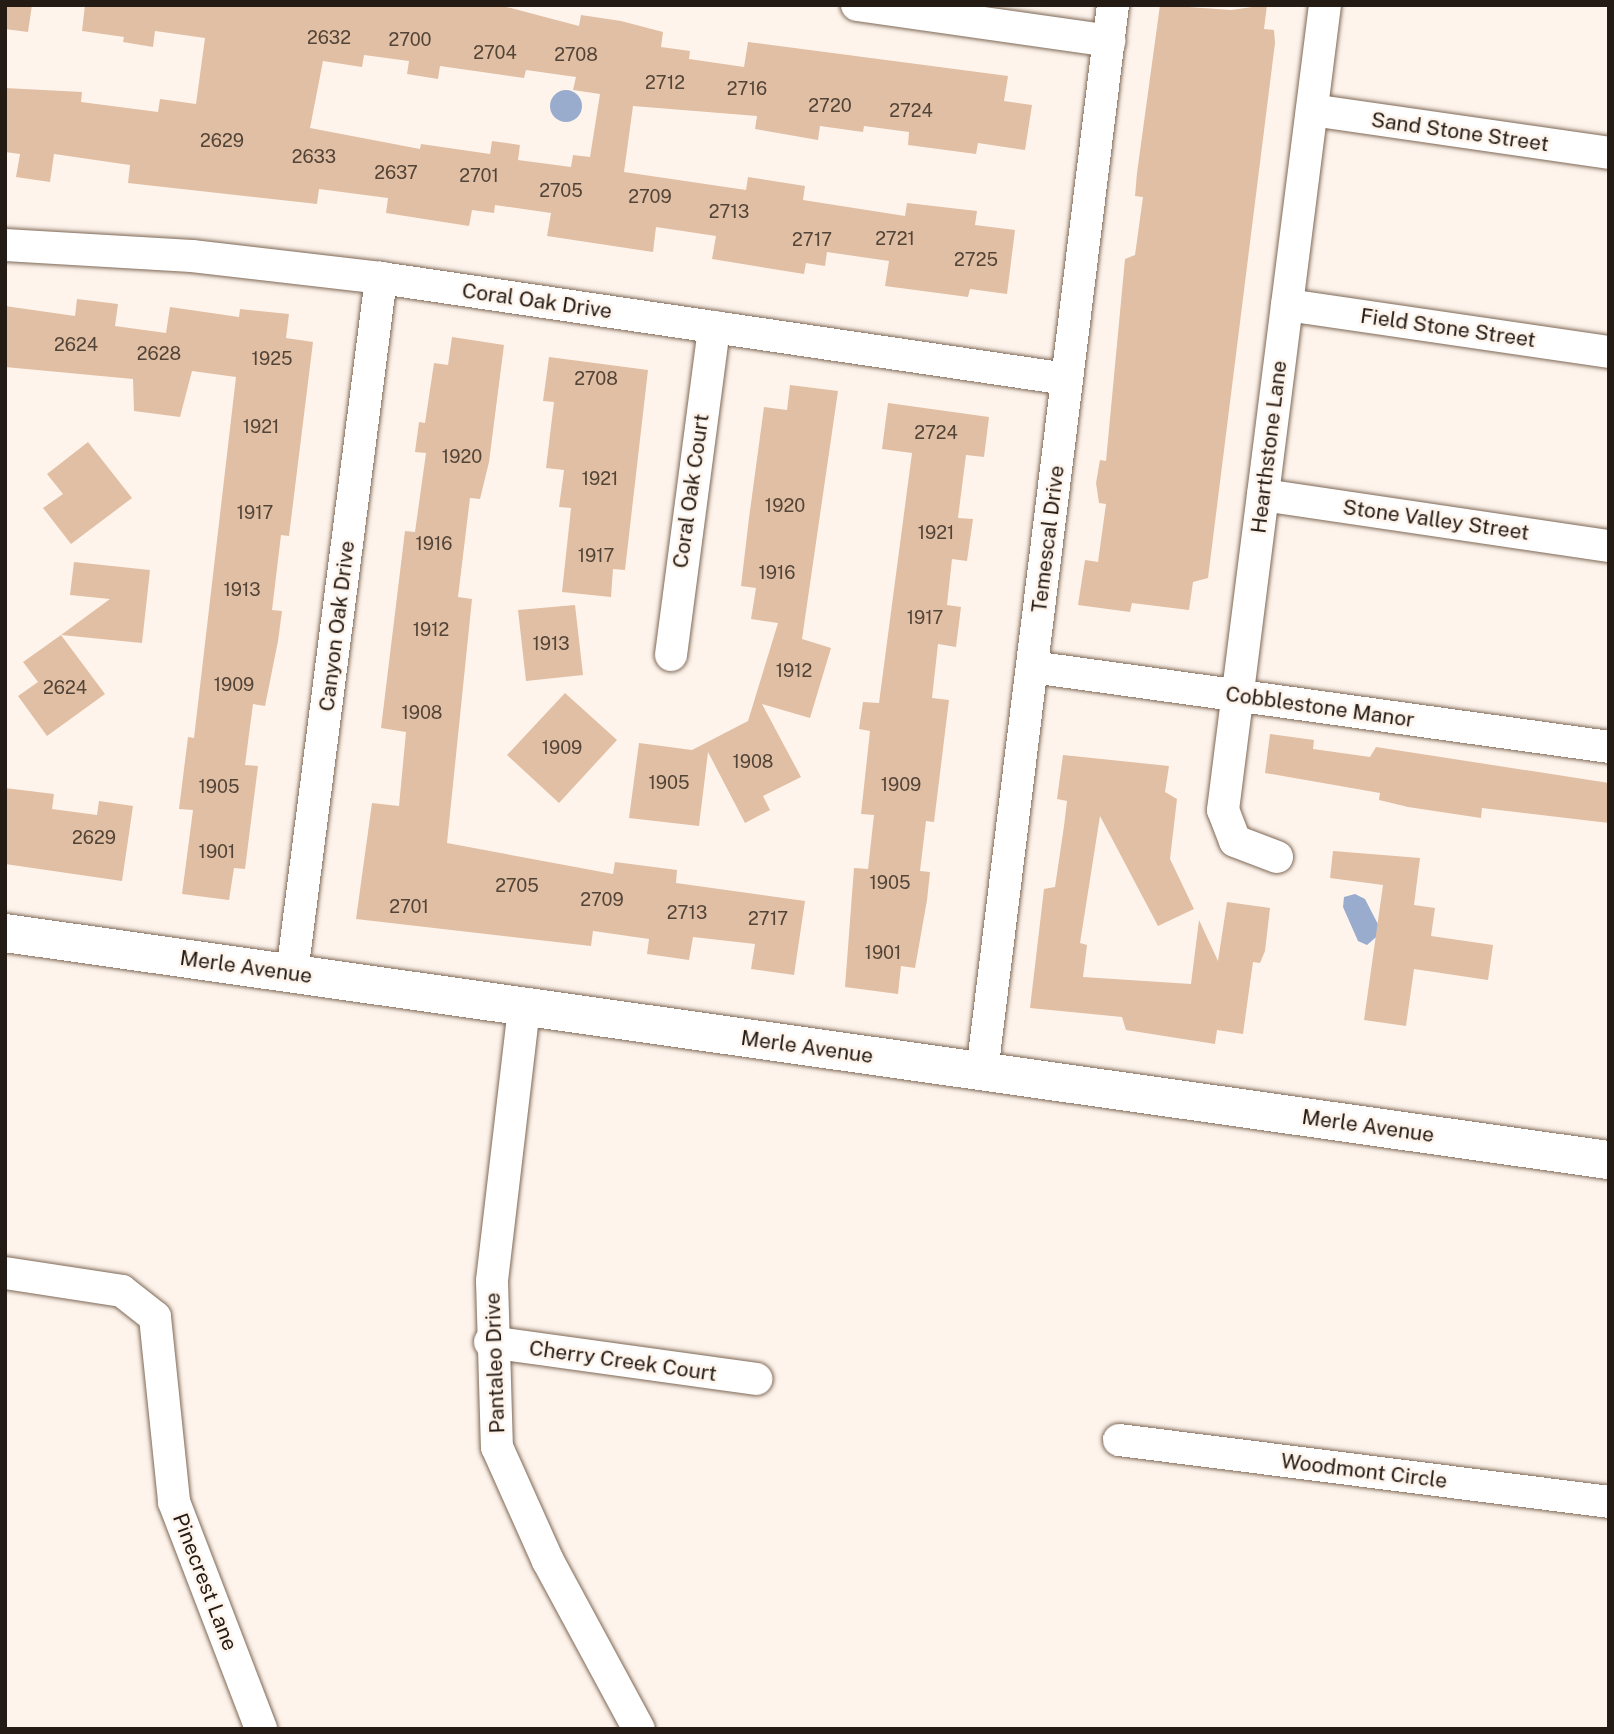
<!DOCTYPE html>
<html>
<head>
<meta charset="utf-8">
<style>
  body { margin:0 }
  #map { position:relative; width:1614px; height:1734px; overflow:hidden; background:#fef4ec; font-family:"Public Sans",sans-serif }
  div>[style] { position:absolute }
  .water>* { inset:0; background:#99acce }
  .round { border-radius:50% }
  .building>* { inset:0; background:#e1bfa4 }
  .roads { filter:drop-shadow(0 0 2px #7e6856) drop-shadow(0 0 2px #7e6856) }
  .street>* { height:32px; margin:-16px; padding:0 16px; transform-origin:16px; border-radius:16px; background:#fff }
  .secondary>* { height:38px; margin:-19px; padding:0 19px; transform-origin:19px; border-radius:19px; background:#fff }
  span { translate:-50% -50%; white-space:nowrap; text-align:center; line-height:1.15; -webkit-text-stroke:5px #fef4ec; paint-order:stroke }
  .number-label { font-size:18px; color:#534438 }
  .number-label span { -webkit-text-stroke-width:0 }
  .street-label { font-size:21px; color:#241b14 }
  .frame { position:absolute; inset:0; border:7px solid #241b14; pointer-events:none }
</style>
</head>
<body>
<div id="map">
  <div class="water">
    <i class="round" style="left:550px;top:90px;width:32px;height:32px"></i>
    <i style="clip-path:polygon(1355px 894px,1365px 899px,1382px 932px,1367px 945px,1358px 941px,1343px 907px,1344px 897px)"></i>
  </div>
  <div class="building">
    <i style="clip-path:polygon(5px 5px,32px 5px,28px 32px,5px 29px)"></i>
    <i style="clip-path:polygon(evenodd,85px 5px,499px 5px,579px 26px,581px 15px,621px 21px,663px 32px,661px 47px,690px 51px,689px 59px,744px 67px,748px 42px,1008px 76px,1004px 101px,1032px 105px,1025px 150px,978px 143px,976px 154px,908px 145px,909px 132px,864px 126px,863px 132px,820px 126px,818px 140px,755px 129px,757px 116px,633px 106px,624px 172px,746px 190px,748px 177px,805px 186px,803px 200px,905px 216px,907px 203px,977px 211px,975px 225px,1015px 230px,1007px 294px,970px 289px,968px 297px,885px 286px,889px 261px,827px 252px,825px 266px,806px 263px,804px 274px,712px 259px,716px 236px,656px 227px,653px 252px,547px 236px,551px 213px,495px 205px,494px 213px,472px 210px,469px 226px,386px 213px,388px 198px,319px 189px,317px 204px,128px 183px,130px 165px,54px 154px,50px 182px,16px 177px,20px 154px,5px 152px,5px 88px,82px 92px,81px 102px,158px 112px,160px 99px,196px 104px,205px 38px,155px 31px,153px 47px,123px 42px,124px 37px,82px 31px,85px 5px,364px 55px,409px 61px,407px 74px,438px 79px,440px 66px,524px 78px,526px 70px,576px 77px,573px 90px,600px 94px,590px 157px,573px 155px,571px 167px,518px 160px,520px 145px,492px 141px,490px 154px,421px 144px,420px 149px,310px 128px,323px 61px,362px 67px,364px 55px)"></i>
    <i style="clip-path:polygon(1160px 5px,1231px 10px,1267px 5px,1264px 29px,1274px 30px,1275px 43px,1208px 578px,1193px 582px,1189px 610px,1132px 603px,1130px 612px,1078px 605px,1085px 560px,1098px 562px,1106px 504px,1099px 503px,1096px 483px,1100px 460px,1106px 461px,1125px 259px,1135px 255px,1143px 197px,1135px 196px,1137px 173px)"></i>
    <i style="clip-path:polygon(77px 299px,118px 304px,115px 326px,166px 333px,170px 307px,239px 317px,240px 309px,289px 314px,286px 338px,313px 342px,289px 536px,281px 535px,272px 610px,282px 611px,278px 641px,265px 706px,253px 704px,245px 765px,258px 766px,245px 869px,234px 868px,229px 900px,182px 894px,193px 810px,179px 809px,188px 737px,194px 738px,236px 377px,192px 371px,180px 417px,134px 411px,133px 379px,5px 367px,5px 306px,75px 316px)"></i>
    <i style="clip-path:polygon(452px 337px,504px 345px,489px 462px,480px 499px,470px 498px,458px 597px,472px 599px,447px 843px,613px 874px,615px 862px,677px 870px,676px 883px,805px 901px,794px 975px,751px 969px,755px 944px,693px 937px,689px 960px,647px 954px,649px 939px,593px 931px,591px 946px,356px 919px,372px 803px,399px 806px,406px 732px,381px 728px,405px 531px,415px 532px,426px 453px,415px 452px,419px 422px,425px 423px,434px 363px,448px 365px)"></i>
    <i style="clip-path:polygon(549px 357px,648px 370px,625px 570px,613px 569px,611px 597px,562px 592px,571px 508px,559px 507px,564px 470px,546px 468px,554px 402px,543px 401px)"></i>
    <i style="clip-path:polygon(790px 385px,838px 391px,802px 639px,831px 648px,810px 718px,762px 704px,801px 777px,763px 796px,770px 810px,745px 823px,708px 752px,699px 826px,629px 818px,639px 743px,692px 750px,748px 721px,778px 623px,751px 619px,756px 588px,741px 586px,749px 518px,764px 407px,787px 410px)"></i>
    <i style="clip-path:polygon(888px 403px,989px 417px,984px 457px,966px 455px,958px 518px,973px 519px,967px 561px,952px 559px,947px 605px,961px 607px,956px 647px,938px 644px,932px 698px,949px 700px,934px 822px,926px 821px,920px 871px,930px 872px,927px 900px,915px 968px,901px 966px,898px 994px,845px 987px,854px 868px,868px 869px,874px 815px,861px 814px,870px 731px,859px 729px,863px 702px,879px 703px,912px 453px,882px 449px)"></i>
    <i style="clip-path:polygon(88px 442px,132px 498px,71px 544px,43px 508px,63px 494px,47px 474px)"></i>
    <i style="clip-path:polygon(74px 562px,150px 570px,142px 643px,61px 635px,110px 599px,70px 595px)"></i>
    <i style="clip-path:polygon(575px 605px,583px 675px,526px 681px,518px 610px)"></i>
    <i style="clip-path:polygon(61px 635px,105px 694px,47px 736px,18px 696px,38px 682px,23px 662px)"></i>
    <i style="clip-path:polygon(565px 693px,617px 740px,559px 803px,507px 755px)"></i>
    <i style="clip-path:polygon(1270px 734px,1314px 740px,1313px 749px,1370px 757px,1376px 747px,1609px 783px,1609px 823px,1482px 808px,1481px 818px,1408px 807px,1379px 800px,1380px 793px,1265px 773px)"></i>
    <i style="clip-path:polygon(1063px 755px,1169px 766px,1165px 792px,1177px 799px,1170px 859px,1194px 909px,1158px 926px,1100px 816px,1080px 943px,1087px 945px,1083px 977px,1191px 984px,1199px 920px,1218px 961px,1227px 902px,1270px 908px,1265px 951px,1260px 963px,1253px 962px,1243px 1034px,1217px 1030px,1215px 1044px,1126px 1030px,1122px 1017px,1030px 1008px,1044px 889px,1055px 887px,1064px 826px,1067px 801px,1057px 799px)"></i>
    <i style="clip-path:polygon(5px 788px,54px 794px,52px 809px,97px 815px,99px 801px,133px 806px,122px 881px,5px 864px)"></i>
    <i style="clip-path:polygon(1333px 851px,1420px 858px,1414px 905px,1435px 908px,1431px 936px,1493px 945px,1488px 980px,1414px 969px,1406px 1026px,1364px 1020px,1383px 885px,1330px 878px)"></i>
  </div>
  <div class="roads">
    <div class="street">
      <i style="left:857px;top:5px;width:255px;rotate:8.1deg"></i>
      <i style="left:1312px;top:110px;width:300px;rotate:8.2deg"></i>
      <i style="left:5px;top:245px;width:187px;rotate:3.4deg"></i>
      <i style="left:192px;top:256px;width:190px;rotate:6.6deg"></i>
      <i style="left:381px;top:278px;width:693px;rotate:8.38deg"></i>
      <i style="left:1287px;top:305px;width:325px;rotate:8.3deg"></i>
      <i style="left:1263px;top:495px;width:350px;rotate:8.4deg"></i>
      <i style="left:671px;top:655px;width:331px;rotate:-82.5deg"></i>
      <i style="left:1032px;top:667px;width:583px;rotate:7.89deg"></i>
      <i style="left:1277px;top:857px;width:45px;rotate:-159.1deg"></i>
      <i style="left:1235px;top:841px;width:33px;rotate:-111deg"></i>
      <i style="left:1223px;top:810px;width:811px;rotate:-82.78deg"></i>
      <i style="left:292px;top:973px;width:701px;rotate:-82.7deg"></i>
      <i style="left:524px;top:1008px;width:275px;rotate:96.7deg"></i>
      <i style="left:492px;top:1281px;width:166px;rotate:88.3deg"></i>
      <i style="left:497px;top:1447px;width:125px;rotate:65.9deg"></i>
      <i style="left:548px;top:1561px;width:191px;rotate:61.6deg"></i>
      <i style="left:982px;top:1072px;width:1075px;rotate:-83deg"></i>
      <i style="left:5px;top:1273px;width:118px;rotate:8.7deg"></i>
      <i style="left:122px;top:1291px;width:42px;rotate:38.2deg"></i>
      <i style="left:155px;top:1317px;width:186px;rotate:84.1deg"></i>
      <i style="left:174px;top:1502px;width:243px;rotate:69deg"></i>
      <i style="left:490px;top:1342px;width:269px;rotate:7.9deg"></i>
      <i style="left:1119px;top:1440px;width:494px;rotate:7.2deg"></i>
    </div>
    <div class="secondary">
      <i style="left:5px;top:933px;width:1620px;rotate:8.06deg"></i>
    </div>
  </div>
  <div class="number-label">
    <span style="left:329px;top:38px">2632</span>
    <span style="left:410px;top:40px">2700</span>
    <span style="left:495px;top:53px">2704</span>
    <span style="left:576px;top:55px">2708</span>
    <span style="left:665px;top:83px">2712</span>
    <span style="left:747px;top:89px">2716</span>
    <span style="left:830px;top:106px">2720</span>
    <span style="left:911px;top:111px">2724</span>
    <span style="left:222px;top:141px">2629</span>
    <span style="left:314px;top:157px">2633</span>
    <span style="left:396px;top:173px">2637</span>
    <span style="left:479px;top:176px">2701</span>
    <span style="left:561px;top:191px">2705</span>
    <span style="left:650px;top:197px">2709</span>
    <span style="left:729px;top:212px">2713</span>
    <span style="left:895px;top:239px">2721</span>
    <span style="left:812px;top:240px">2717</span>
    <span style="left:976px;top:260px">2725</span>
    <span style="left:76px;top:345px">2624</span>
    <span style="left:159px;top:354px">2628</span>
    <span style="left:272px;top:359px">1925</span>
    <span style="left:596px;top:379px">2708</span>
    <span style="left:261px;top:427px">1921</span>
    <span style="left:936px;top:433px">2724</span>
    <span style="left:462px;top:457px">1920</span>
    <span style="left:600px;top:479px">1921</span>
    <span style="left:785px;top:506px">1920</span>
    <span style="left:255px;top:513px">1917</span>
    <span style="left:936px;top:533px">1921</span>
    <span style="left:434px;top:544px">1916</span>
    <span style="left:596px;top:556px">1917</span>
    <span style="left:777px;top:573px">1916</span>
    <span style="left:242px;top:590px">1913</span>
    <span style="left:925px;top:618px">1917</span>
    <span style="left:431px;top:630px">1912</span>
    <span style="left:551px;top:644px">1913</span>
    <span style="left:794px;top:671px">1912</span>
    <span style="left:234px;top:685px">1909</span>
    <span style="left:65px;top:688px">2624</span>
    <span style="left:422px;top:713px">1908</span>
    <span style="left:562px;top:748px">1909</span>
    <span style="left:753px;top:762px">1908</span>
    <span style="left:669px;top:783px">1905</span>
    <span style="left:901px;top:785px">1909</span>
    <span style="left:219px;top:787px">1905</span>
    <span style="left:94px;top:838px">2629</span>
    <span style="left:217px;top:852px">1901</span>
    <span style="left:890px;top:883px">1905</span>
    <span style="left:517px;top:886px">2705</span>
    <span style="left:602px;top:900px">2709</span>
    <span style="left:409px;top:907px">2701</span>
    <span style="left:687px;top:913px">2713</span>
    <span style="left:768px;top:919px">2717</span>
    <span style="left:883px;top:953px">1901</span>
  </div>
  <div class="street-label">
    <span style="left:1460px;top:132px;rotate:8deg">Sand Stone Street</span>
    <span style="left:537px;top:301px;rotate:8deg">Coral Oak Drive</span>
    <span style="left:1448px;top:328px;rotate:8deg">Field Stone Street</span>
    <span style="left:1269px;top:447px;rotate:-83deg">Hearthstone Lane</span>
    <span style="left:691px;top:491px;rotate:-82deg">Coral Oak Court</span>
    <span style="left:1436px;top:520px;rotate:8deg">Stone Valley Street</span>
    <span style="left:1048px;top:539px;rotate:-83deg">Temescal Drive</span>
    <span style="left:337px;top:626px;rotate:-83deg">Canyon Oak Drive</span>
    <span style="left:1320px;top:707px;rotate:8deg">Cobblestone Manor</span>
    <span style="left:246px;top:967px;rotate:8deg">Merle Avenue</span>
    <span style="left:807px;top:1047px;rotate:8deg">Merle Avenue</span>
    <span style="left:1368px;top:1126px;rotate:8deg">Merle Avenue</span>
    <span style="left:623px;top:1361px;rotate:8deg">Cherry Creek Court</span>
    <span style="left:495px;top:1363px;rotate:-92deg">Pantaleo Drive</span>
    <span style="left:1364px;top:1471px;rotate:7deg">Woodmont Circle</span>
    <span style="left:205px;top:1582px;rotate:69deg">Pinecrest Lane</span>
  </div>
  <div class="frame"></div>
</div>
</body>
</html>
